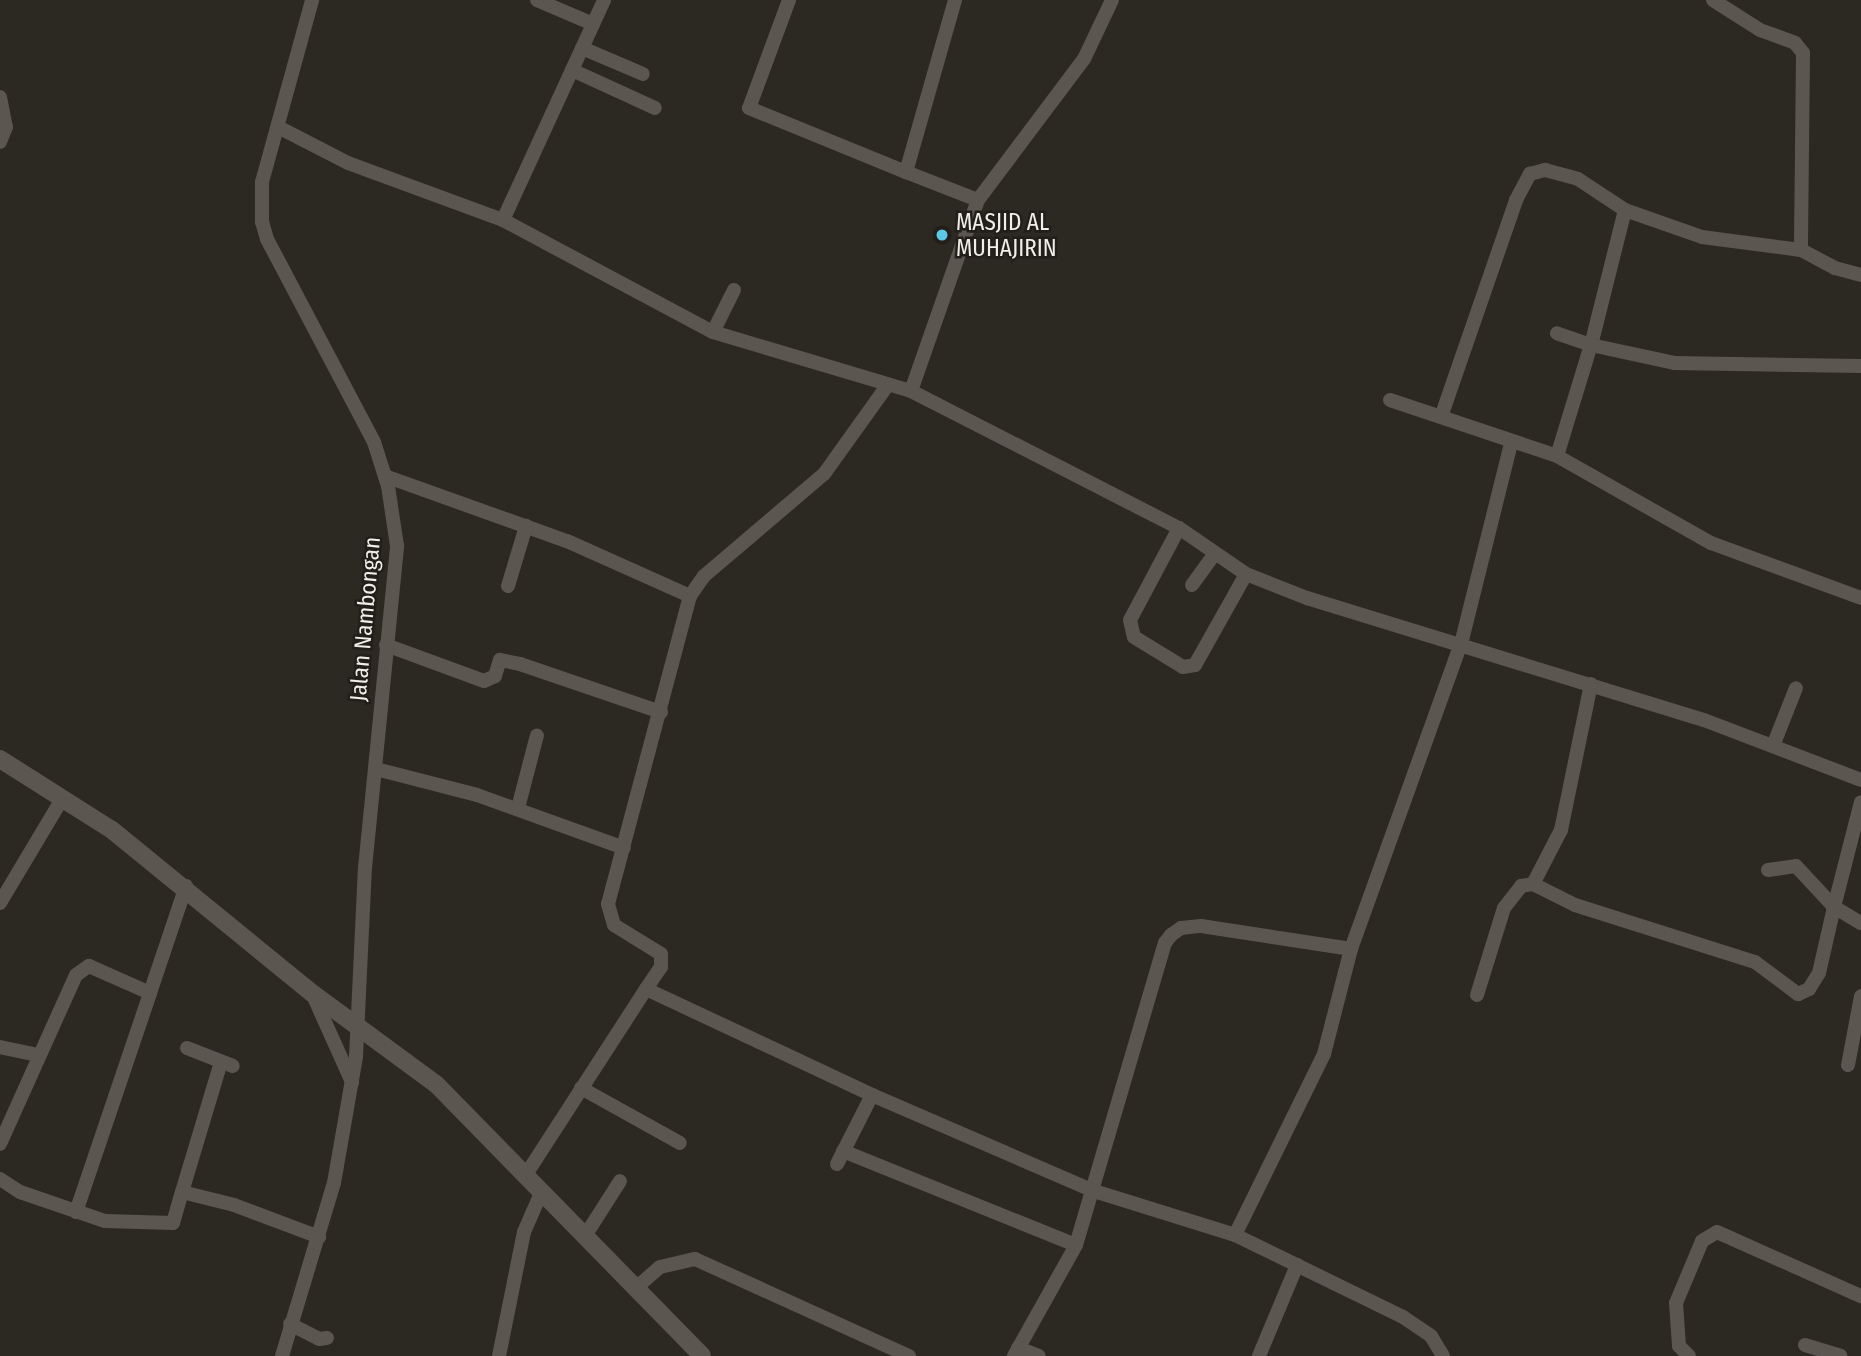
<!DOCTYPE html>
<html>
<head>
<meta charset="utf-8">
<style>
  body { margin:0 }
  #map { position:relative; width:1861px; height:1356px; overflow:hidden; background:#2c2822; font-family:"Fira Sans Condensed",sans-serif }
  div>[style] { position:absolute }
  .minor>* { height:14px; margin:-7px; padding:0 7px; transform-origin:7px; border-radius:7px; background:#5b5650 }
  .tertiary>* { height:18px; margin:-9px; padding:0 9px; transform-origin:9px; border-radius:9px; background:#5b5650 }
  .dots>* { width:19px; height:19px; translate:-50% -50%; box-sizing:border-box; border:4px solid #221e19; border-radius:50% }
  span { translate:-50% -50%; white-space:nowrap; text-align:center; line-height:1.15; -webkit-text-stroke:5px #221e19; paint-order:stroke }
  .poi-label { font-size:23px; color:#f0eeea }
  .left { translate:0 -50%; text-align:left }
  .street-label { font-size:23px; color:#f0eeea }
</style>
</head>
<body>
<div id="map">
  <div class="minor">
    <i style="left:537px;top:0;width:61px;rotate:23.2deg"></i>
    <i style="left:789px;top:0;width:115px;rotate:110.3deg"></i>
    <i style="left:749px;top:108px;width:170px;rotate:22.2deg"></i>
    <i style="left:955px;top:0;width:179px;rotate:105.9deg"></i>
    <i style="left:906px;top:172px;width:77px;rotate:21.3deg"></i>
    <i style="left:1713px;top:0;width:56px;rotate:32.6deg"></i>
    <i style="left:1760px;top:30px;width:37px;rotate:20deg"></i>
    <i style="left:1795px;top:43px;width:13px;rotate:51deg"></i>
    <i style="left:1803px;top:53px;width:197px;rotate:90.6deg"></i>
    <i style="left:582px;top:48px;width:66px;rotate:23.1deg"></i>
    <i style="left:572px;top:70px;width:91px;rotate:24.6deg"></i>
    <i style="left:0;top:97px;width:31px;rotate:79deg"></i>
    <i style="left:6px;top:127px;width:16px;rotate:112deg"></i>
    <i style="left:278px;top:127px;width:79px;rotate:27.2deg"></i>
    <i style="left:348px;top:163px;width:165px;rotate:20.2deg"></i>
    <i style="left:503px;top:220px;width:238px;rotate:28.1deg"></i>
    <i style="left:713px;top:332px;width:207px;rotate:16.6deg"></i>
    <i style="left:911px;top:391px;width:301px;rotate:27.1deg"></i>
    <i style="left:1179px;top:528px;width:81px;rotate:34.5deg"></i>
    <i style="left:1246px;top:574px;width:66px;rotate:21.5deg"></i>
    <i style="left:1307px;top:598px;width:415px;rotate:17.1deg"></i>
    <i style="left:1704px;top:720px;width:168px;rotate:20.9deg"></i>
    <i style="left:503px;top:220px;width:242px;rotate:-65.3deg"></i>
    <i style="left:1861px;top:275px;width:27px;rotate:-165deg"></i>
    <i style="left:1835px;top:268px;width:38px;rotate:-152deg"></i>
    <i style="left:1801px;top:250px;width:100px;rotate:-172.5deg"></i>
    <i style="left:1702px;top:237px;width:82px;rotate:-160.7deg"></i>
    <i style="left:1625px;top:210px;width:139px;rotate:104.1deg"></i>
    <i style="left:1591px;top:345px;width:85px;rotate:12.2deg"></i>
    <i style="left:1674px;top:363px;width:187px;rotate:0.9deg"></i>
    <i style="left:713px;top:332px;width:47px;rotate:-63.4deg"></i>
    <i style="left:911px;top:391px;width:202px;rotate:-70.7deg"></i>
    <i style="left:978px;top:200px;width:176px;rotate:-53.1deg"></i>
    <i style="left:1084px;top:59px;width:65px;rotate:-64.6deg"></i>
    <i style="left:1390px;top:400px;width:176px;rotate:18.5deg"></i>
    <i style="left:1557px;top:456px;width:177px;rotate:29.5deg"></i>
    <i style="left:1711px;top:543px;width:160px;rotate:20.1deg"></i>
    <i style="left:1441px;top:417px;width:230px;rotate:-70.9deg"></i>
    <i style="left:1516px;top:200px;width:30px;rotate:-62deg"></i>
    <i style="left:1530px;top:174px;width:16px;rotate:-15deg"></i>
    <i style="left:1545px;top:170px;width:34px;rotate:15deg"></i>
    <i style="left:1578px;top:179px;width:56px;rotate:33.4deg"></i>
    <i style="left:1557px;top:456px;width:116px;rotate:-73deg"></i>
    <i style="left:1591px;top:345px;width:36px;rotate:-161deg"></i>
    <i style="left:385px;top:476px;width:193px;rotate:19.7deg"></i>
    <i style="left:567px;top:541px;width:135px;rotate:24.1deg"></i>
    <i style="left:1179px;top:528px;width:104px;rotate:118deg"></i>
    <i style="left:1130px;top:620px;width:17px;rotate:77deg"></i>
    <i style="left:1134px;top:637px;width:57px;rotate:31.5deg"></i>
    <i style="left:1183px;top:667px;width:12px;rotate:-9deg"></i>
    <i style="left:1195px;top:665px;width:104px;rotate:-60.7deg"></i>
    <i style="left:1192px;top:585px;width:39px;rotate:-54deg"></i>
    <i style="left:508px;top:586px;width:63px;rotate:-73.3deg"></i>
    <i style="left:386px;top:645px;width:104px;rotate:20.2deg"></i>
    <i style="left:484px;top:681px;width:12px;rotate:-24deg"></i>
    <i style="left:495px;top:676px;width:17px;rotate:-73deg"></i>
    <i style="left:500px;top:660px;width:20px;rotate:11deg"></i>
    <i style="left:520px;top:664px;width:149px;rotate:18.8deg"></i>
    <i style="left:1591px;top:684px;width:149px;rotate:101.6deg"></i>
    <i style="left:1561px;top:830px;width:61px;rotate:117.4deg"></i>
    <i style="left:1533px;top:884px;width:47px;rotate:26.6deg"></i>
    <i style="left:1575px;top:905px;width:189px;rotate:17.6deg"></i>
    <i style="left:1755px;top:962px;width:54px;rotate:36.7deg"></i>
    <i style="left:1798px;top:994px;width:12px;rotate:-24deg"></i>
    <i style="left:1809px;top:989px;width:19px;rotate:-58deg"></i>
    <i style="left:1819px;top:973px;width:68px;rotate:-77.2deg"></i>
    <i style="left:1834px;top:907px;width:31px;rotate:31deg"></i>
    <i style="left:1773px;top:746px;width:62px;rotate:-68.4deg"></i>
    <i style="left:376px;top:769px;width:104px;rotate:14.4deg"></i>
    <i style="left:477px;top:795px;width:156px;rotate:19.8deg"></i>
    <i style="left:518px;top:808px;width:75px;rotate:-75.4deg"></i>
    <i style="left:1768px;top:870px;width:28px;rotate:-8deg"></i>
    <i style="left:1796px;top:866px;width:56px;rotate:47.2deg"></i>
    <i style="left:1834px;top:907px;width:108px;rotate:-75.6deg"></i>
    <i style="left:0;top:903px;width:121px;rotate:-59.2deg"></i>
    <i style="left:646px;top:989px;width:27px;rotate:-56deg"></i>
    <i style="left:661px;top:967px;width:13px;rotate:-90deg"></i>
    <i style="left:661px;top:954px;width:55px;rotate:-148.3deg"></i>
    <i style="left:614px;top:925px;width:22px;rotate:-106deg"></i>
    <i style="left:608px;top:904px;width:319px;rotate:-75.1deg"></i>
    <i style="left:690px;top:596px;width:24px;rotate:-55deg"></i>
    <i style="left:704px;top:576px;width:157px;rotate:-40.4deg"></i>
    <i style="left:824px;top:474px;width:108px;rotate:-54.4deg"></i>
    <i style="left:312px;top:993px;width:98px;rotate:65.8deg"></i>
    <i style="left:1477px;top:995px;width:91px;rotate:-72.8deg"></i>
    <i style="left:1504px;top:908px;width:28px;rotate:-52deg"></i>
    <i style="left:1521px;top:886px;width:12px;rotate:-9deg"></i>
    <i style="left:0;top:1047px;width:38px;rotate:12deg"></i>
    <i style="left:187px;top:1048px;width:49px;rotate:21.4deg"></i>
    <i style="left:1848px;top:1065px;width:70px;rotate:-79.3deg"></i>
    <i style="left:581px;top:1088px;width:113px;rotate:29.1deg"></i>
    <i style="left:0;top:1144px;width:185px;rotate:-65.8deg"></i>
    <i style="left:76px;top:975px;width:16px;rotate:-35deg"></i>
    <i style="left:89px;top:966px;width:67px;rotate:23.9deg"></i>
    <i style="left:150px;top:993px;width:113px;rotate:-71.4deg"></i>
    <i style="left:843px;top:1151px;width:251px;rotate:22deg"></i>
    <i style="left:837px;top:1164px;width:77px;rotate:-63.1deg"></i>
    <i style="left:525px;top:1176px;width:223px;rotate:-57.1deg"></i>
    <i style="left:646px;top:989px;width:250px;rotate:25.1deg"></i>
    <i style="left:872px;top:1095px;width:242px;rotate:23.4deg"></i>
    <i style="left:1094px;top:1191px;width:148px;rotate:17.3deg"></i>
    <i style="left:1235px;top:1235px;width:187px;rotate:26deg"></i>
    <i style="left:1403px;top:1317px;width:34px;rotate:34deg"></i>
    <i style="left:1431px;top:1336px;width:23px;rotate:59deg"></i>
    <i style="left:0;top:1179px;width:24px;rotate:33deg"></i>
    <i style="left:20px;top:1192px;width:90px;rotate:18.8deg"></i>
    <i style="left:105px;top:1221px;width:68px;rotate:1.7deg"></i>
    <i style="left:173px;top:1223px;width:32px;rotate:-74deg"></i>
    <i style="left:182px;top:1192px;width:54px;rotate:14deg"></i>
    <i style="left:234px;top:1205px;width:91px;rotate:20.6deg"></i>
    <i style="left:182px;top:1192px;width:136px;rotate:-73.3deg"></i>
    <i style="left:76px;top:1212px;width:231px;rotate:-71.3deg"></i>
    <i style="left:1235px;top:1235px;width:202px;rotate:-63.8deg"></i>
    <i style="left:1324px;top:1054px;width:108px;rotate:-75.6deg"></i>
    <i style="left:585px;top:1236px;width:65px;rotate:-57.5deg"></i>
    <i style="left:637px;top:1287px;width:30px;rotate:-41deg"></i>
    <i style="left:660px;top:1267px;width:36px;rotate:-13deg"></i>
    <i style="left:695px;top:1259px;width:235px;rotate:24.4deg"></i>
    <i style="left:290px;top:1324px;width:33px;rotate:27deg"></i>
    <i style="left:319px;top:1339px;width:8px;rotate:-7deg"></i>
    <i style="left:1805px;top:1345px;width:37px;rotate:17deg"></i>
    <i style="left:1018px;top:1348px;width:22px;rotate:21deg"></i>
    <i style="left:282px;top:1356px;width:181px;rotate:-73.3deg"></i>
    <i style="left:334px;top:1183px;width:128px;rotate:-80.1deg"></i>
    <i style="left:356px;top:1057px;width:189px;rotate:-87.3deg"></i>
    <i style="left:365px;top:868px;width:324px;rotate:-84.3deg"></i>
    <i style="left:397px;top:546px;width:61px;rotate:-98.5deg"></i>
    <i style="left:388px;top:486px;width:46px;rotate:-107.7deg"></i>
    <i style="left:374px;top:442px;width:229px;rotate:-117.8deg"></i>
    <i style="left:267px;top:239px;width:18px;rotate:-106deg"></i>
    <i style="left:262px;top:222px;width:40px;rotate:-90deg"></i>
    <i style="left:262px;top:182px;width:189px;rotate:-74.6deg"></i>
    <i style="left:499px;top:1356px;width:126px;rotate:-78.6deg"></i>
    <i style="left:524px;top:1232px;width:43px;rotate:-66.4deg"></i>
    <i style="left:1014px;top:1356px;width:127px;rotate:-60.8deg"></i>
    <i style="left:1076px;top:1245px;width:315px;rotate:-73.6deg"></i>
    <i style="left:1165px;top:943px;width:10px;rotate:-53deg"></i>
    <i style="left:1171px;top:935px;width:12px;rotate:-35deg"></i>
    <i style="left:1181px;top:928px;width:20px;rotate:-6deg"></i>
    <i style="left:1201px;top:926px;width:152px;rotate:8.7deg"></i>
    <i style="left:1351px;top:949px;width:324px;rotate:-70.2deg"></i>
    <i style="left:1461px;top:644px;width:206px;rotate:-76deg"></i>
    <i style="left:1259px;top:1356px;width:99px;rotate:-67.3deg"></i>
    <i style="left:1689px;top:1356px;width:14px;rotate:-135deg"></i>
    <i style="left:1679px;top:1346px;width:43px;rotate:-94deg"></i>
    <i style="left:1676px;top:1303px;width:67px;rotate:-67.2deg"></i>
    <i style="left:1702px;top:1241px;width:17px;rotate:-31deg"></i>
    <i style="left:1717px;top:1232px;width:158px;rotate:24deg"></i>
  </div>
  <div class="tertiary">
    <i style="left:0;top:759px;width:133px;rotate:32.4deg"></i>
    <i style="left:112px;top:830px;width:258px;rotate:39.2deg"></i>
    <i style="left:312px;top:993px;width:154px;rotate:36.3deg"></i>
    <i style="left:436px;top:1084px;width:380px;rotate:45.6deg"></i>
  </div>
  <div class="dots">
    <i style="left:942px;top:235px;background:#5bc8e7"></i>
  </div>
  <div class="poi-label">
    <span class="left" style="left:956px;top:235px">MASJID AL<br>MUHAJIRIN</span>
  </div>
  <div class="street-label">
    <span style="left:365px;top:619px;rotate:-85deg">Jalan Nambongan</span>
  </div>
</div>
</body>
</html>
